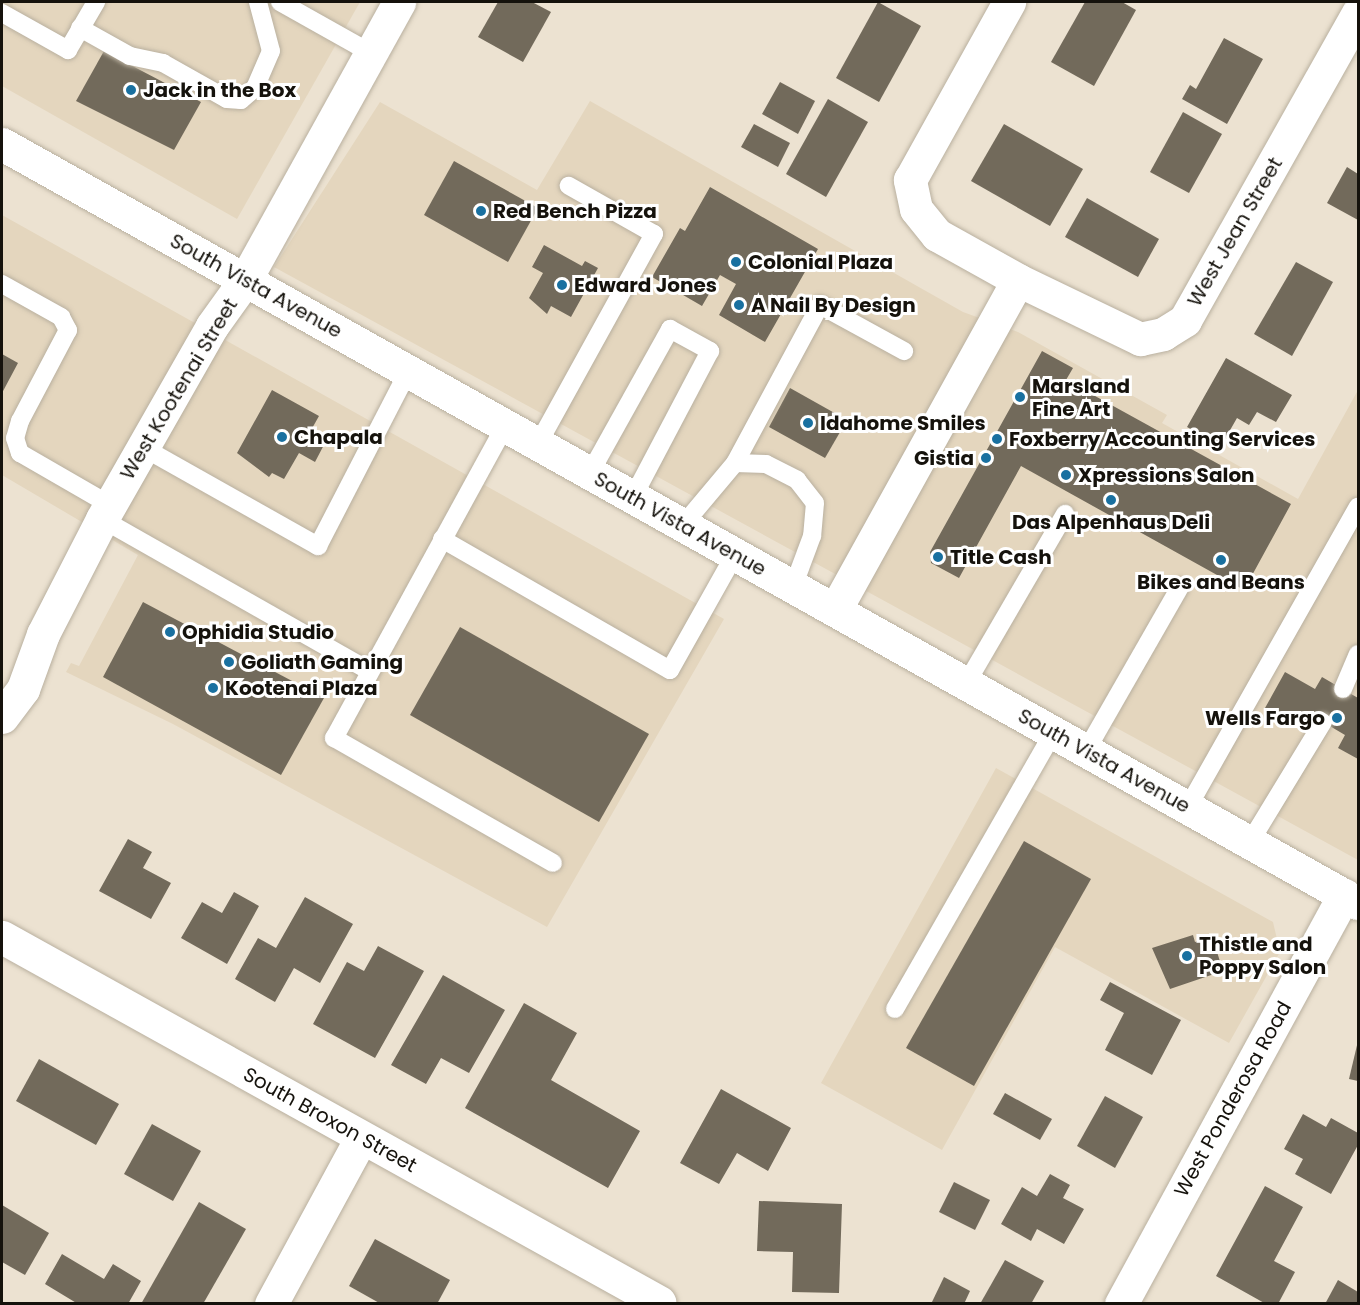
<!DOCTYPE html>
<html>
<head>
<meta charset="utf-8">
<style>
  body { margin:0 }
  #map { position:relative; width:1360px; height:1305px; overflow:hidden; background:#ece2d1; font-family:Poppins,sans-serif }
  div>[style] { position:absolute }
  .built>* { inset:0; background:#e4d6be }
  .building>* { inset:0; background:#726a5b }
  .roads { filter:drop-shadow(0 0 2px #b9b09f) drop-shadow(0 0 2px #b9b09f) }
  .service>* { height:18px; margin:-9px; padding:0 9px; transform-origin:9px; border-radius:9px; background:#fff }
  .minor>* { height:33px; margin:-16.5px; padding:0 16.5px; transform-origin:16.5px; border-radius:16.5px; background:#fff }
  .tertiary>* { height:33px; margin:-16.5px; padding:0 16.5px; transform-origin:16.5px; border-radius:16.5px; background:#fff }
  .secondary>* { height:33px; margin:-16.5px; padding:0 16.5px; transform-origin:16.5px; border-radius:16.5px; background:#fff }
  .primary>* { height:33px; margin:-16.5px; padding:0 16.5px; transform-origin:16.5px; border-radius:16.5px; background:#fff }
  .dots>* { width:16px; height:16px; translate:-50% -50%; box-sizing:border-box; border:3px solid #fff; border-radius:50% }
  span { translate:-50% -50%; white-space:nowrap; text-align:center; line-height:1.15; -webkit-text-stroke:6px #fff; paint-order:stroke }
  .poi-label { font-size:20px; color:#15120c; font-weight:700 }
  .left { translate:0 -50%; text-align:left }
  .right { translate:-100% -50%; text-align:right }
  .street-label { font-size:20px; color:#15120c }
  .frame { position:absolute; inset:0; border:3px solid #15120c; pointer-events:none }
</style>
</head>
<body>
<div id="map">
  <div class="built">
    <i style="clip-path:polygon(2px 2px,360px 2px,237px 219px,2px 86px)"></i>
    <i style="clip-path:polygon(590px 101px,963px 312px,1018px 332px,1167px 415px,1162px 423px,1298px 499px,1358px 390px,1358px 860px,274px 267px,380px 102px,537px 190px)"></i>
    <i style="clip-path:polygon(2px 215px,724px 619px,547px 927px,173px 724px,66px 672px,71px 663px,79px 666px,138px 555px,2px 475px)"></i>
    <i style="clip-path:polygon(996px 768px,1273px 922px,1280px 952px,1229px 1043px,1055px 947px,942px 1150px,821px 1083px)"></i>
  </div>
  <div class="building">
    <i style="clip-path:polygon(498px 2px,532px 2px,551px 12px,523px 62px,478px 37px)"></i>
    <i style="clip-path:polygon(878px 2px,921px 26px,879px 102px,836px 78px)"></i>
    <i style="clip-path:polygon(1085px 2px,1122px 2px,1136px 10px,1094px 86px,1051px 62px)"></i>
    <i style="clip-path:polygon(1224px 38px,1263px 59px,1227px 124px,1182px 99px,1190px 85px,1196px 89px)"></i>
    <i style="clip-path:polygon(104px 51px,201px 102px,174px 150px,76px 101px)"></i>
    <i style="clip-path:polygon(780px 82px,815px 101px,798px 134px,762px 114px)"></i>
    <i style="clip-path:polygon(828px 99px,868px 122px,826px 197px,786px 174px)"></i>
    <i style="clip-path:polygon(1183px 112px,1222px 134px,1189px 193px,1150px 172px)"></i>
    <i style="clip-path:polygon(754px 124px,790px 143px,778px 167px,741px 147px)"></i>
    <i style="clip-path:polygon(1004px 124px,1083px 169px,1050px 226px,971px 181px)"></i>
    <i style="clip-path:polygon(454px 161px,538px 208px,508px 262px,424px 215px)"></i>
    <i style="clip-path:polygon(1347px 167px,1358px 174px,1358px 220px,1327px 203px)"></i>
    <i style="clip-path:polygon(710px 187px,818px 249px,765px 342px,719px 315px,736px 284px,720px 275px,702px 306px,652px 277px,680px 228px,685px 231px)"></i>
    <i style="clip-path:polygon(1087px 198px,1159px 239px,1138px 277px,1065px 237px)"></i>
    <i style="clip-path:polygon(544px 245px,582px 266px,585px 261px,598px 268px,571px 317px,551px 306px,547px 314px,529px 298px,543px 273px,532px 267px)"></i>
    <i style="clip-path:polygon(1296px 262px,1333px 282px,1292px 356px,1254px 334px)"></i>
    <i style="clip-path:polygon(1042px 351px,1073px 368px,1066px 380px,1291px 504px,1244px 590px,1021px 466px,959px 578px,931px 563px,930px 552px)"></i>
    <i style="clip-path:polygon(2px 354px,18px 363px,2px 393px)"></i>
    <i style="clip-path:polygon(1226px 358px,1292px 395px,1276px 422px,1257px 412px,1249px 425px,1237px 418px,1221px 446px,1187px 427px)"></i>
    <i style="clip-path:polygon(790px 388px,847px 420px,825px 458px,769px 427px)"></i>
    <i style="clip-path:polygon(272px 390px,319px 416px,310px 432px,326px 441px,315px 462px,299px 453px,284px 479px,272px 473px,269px 477px,237px 453px)"></i>
    <i style="clip-path:polygon(143px 602px,324px 698px,281px 775px,103px 677px)"></i>
    <i style="clip-path:polygon(460px 627px,649px 734px,599px 822px,410px 715px)"></i>
    <i style="clip-path:polygon(1285px 672px,1315px 689px,1322px 677px,1358px 698px,1358px 759px,1338px 748px,1345px 735px,1323px 722px,1309px 715px,1301px 728px,1265px 708px)"></i>
    <i style="clip-path:polygon(128px 839px,152px 852px,143px 868px,171px 883px,151px 919px,99px 891px)"></i>
    <i style="clip-path:polygon(1024px 841px,1091px 879px,974px 1086px,906px 1048px)"></i>
    <i style="clip-path:polygon(234px 892px,259px 906px,227px 964px,181px 938px,202px 902px,222px 913px)"></i>
    <i style="clip-path:polygon(305px 897px,353px 924px,320px 983px,294px 968px,275px 1002px,235px 979px,258px 938px,276px 948px)"></i>
    <i style="clip-path:polygon(1193px 935px,1195px 942px,1212px 936px,1223px 971px,1170px 989px,1152px 948px)"></i>
    <i style="clip-path:polygon(378px 946px,424px 971px,375px 1058px,313px 1024px,347px 962px,364px 971px)"></i>
    <i style="clip-path:polygon(443px 975px,505px 1010px,469px 1073px,441px 1058px,426px 1084px,391px 1065px)"></i>
    <i style="clip-path:polygon(1110px 982px,1181px 1020px,1152px 1075px,1105px 1050px,1124px 1013px,1100px 1000px)"></i>
    <i style="clip-path:polygon(524px 1003px,577px 1033px,551px 1080px,640px 1131px,608px 1188px,465px 1108px)"></i>
    <i style="clip-path:polygon(1358px 1041px,1358px 1081px,1349px 1079px)"></i>
    <i style="clip-path:polygon(39px 1059px,119px 1104px,96px 1145px,16px 1101px)"></i>
    <i style="clip-path:polygon(721px 1089px,791px 1128px,768px 1171px,737px 1153px,719px 1184px,680px 1163px)"></i>
    <i style="clip-path:polygon(1005px 1093px,1052px 1119px,1040px 1140px,993px 1114px)"></i>
    <i style="clip-path:polygon(1105px 1096px,1143px 1117px,1115px 1168px,1077px 1146px)"></i>
    <i style="clip-path:polygon(1303px 1114px,1326px 1127px,1331px 1118px,1358px 1133px,1358px 1145px,1331px 1194px,1295px 1174px,1303px 1159px,1284px 1149px)"></i>
    <i style="clip-path:polygon(152px 1124px,201px 1151px,173px 1201px,124px 1174px)"></i>
    <i style="clip-path:polygon(1050px 1174px,1070px 1185px,1063px 1198px,1084px 1209px,1064px 1244px,1037px 1229px,1031px 1241px,1001px 1224px,1022px 1187px,1037px 1196px)"></i>
    <i style="clip-path:polygon(954px 1182px,990px 1200px,975px 1230px,939px 1212px)"></i>
    <i style="clip-path:polygon(1265px 1186px,1303px 1207px,1274px 1261px,1295px 1272px,1278px 1304px,1266px 1304px,1216px 1276px)"></i>
    <i style="clip-path:polygon(759px 1201px,842px 1204px,839px 1293px,792px 1292px,793px 1252px,757px 1251px)"></i>
    <i style="clip-path:polygon(199px 1202px,246px 1229px,203px 1304px,141px 1304px)"></i>
    <i style="clip-path:polygon(2px 1205px,49px 1233px,25px 1275px,2px 1262px)"></i>
    <i style="clip-path:polygon(375px 1239px,450px 1280px,437px 1304px,381px 1304px,349px 1286px)"></i>
    <i style="clip-path:polygon(62px 1254px,104px 1279px,113px 1264px,141px 1281px,128px 1304px,78px 1304px,45px 1284px)"></i>
    <i style="clip-path:polygon(1005px 1260px,1044px 1281px,1031px 1304px,980px 1304px)"></i>
    <i style="clip-path:polygon(944px 1277px,970px 1291px,964px 1304px,931px 1304px)"></i>
    <i style="clip-path:polygon(1338px 1280px,1358px 1292px,1358px 1304px,1325px 1304px)"></i>
  </div>
  <div class="roads">
    <div class="service">
      <i style="left:280px;top:2px;width:104px;rotate:29.3deg"></i>
      <i style="left:2px;top:13px;width:76px;rotate:29.3deg"></i>
      <i style="left:68px;top:50px;width:56px;rotate:-59.7deg"></i>
      <i style="left:80px;top:28px;width:57px;rotate:29.2deg"></i>
      <i style="left:130px;top:56px;width:34px;rotate:12deg"></i>
      <i style="left:163px;top:63px;width:73px;rotate:29.4deg"></i>
      <i style="left:227px;top:99px;width:14px;rotate:4deg"></i>
      <i style="left:241px;top:100px;width:18px;rotate:-41deg"></i>
      <i style="left:255px;top:88px;width:40px;rotate:-66.6deg"></i>
      <i style="left:271px;top:51px;width:51px;rotate:-104.9deg"></i>
      <i style="left:2px;top:284px;width:68px;rotate:29.2deg"></i>
      <i style="left:61px;top:317px;width:15px;rotate:62deg"></i>
      <i style="left:68px;top:330px;width:103px;rotate:117.8deg"></i>
      <i style="left:20px;top:421px;width:18px;rotate:106deg"></i>
      <i style="left:15px;top:438px;width:16px;rotate:72deg"></i>
      <i style="left:20px;top:453px;width:104px;rotate:30deg"></i>
      <i style="left:505px;top:426px;width:356px;rotate:118.7deg"></i>
      <i style="left:334px;top:738px;width:252px;rotate:29.7deg"></i>
      <i style="left:538px;top:444px;width:240px;rotate:-61.1deg"></i>
      <i style="left:654px;top:234px;width:98px;rotate:-150.5deg"></i>
      <i style="left:144px;top:448px;width:200px;rotate:29.4deg"></i>
      <i style="left:318px;top:546px;width:196px;rotate:-62.7deg"></i>
      <i style="left:735px;top:463px;width:179px;rotate:-61.7deg"></i>
      <i style="left:820px;top:305px;width:96px;rotate:28.7deg"></i>
      <i style="left:590px;top:473px;width:165px;rotate:-60.9deg"></i>
      <i style="left:670px;top:329px;width:46px;rotate:28.8deg"></i>
      <i style="left:710px;top:351px;width:165px;rotate:117.8deg"></i>
      <i style="left:102px;top:519px;width:308px;rotate:29.6deg"></i>
      <i style="left:683px;top:525px;width:81px;rotate:-50deg"></i>
      <i style="left:735px;top:463px;width:31px;rotate:2deg"></i>
      <i style="left:766px;top:464px;width:35px;rotate:27deg"></i>
      <i style="left:797px;top:480px;width:29px;rotate:52deg"></i>
      <i style="left:815px;top:503px;width:33px;rotate:95deg"></i>
      <i style="left:812px;top:536px;width:54px;rotate:110.4deg"></i>
      <i style="left:442px;top:539px;width:263px;rotate:29.9deg"></i>
      <i style="left:670px;top:670px;width:133px;rotate:-60.7deg"></i>
      <i style="left:966px;top:684px;width:197px;rotate:-59.8deg"></i>
      <i style="left:1343px;top:689px;width:38px;rotate:-67deg"></i>
      <i style="left:1086px;top:751px;width:189px;rotate:-60.2deg"></i>
      <i style="left:1188px;top:807px;width:345px;rotate:-60.5deg"></i>
      <i style="left:1250px;top:842px;width:140px;rotate:-58.7deg"></i>
      <i style="left:895px;top:1009px;width:318px;rotate:-60.2deg"></i>
    </div>
    <div class="minor">
      <i style="left:1018px;top:280px;width:136px;rotate:25.8deg"></i>
      <i style="left:1140px;top:339px;width:24px;rotate:-12deg"></i>
      <i style="left:1163px;top:334px;width:26px;rotate:-32deg"></i>
      <i style="left:1185px;top:320px;width:352px;rotate:-60.6deg"></i>
      <i style="left:835px;top:610px;width:377px;rotate:-61deg"></i>
      <i style="left:1018px;top:280px;width:93px;rotate:-150.9deg"></i>
      <i style="left:937px;top:235px;width:33px;rotate:-129deg"></i>
      <i style="left:916px;top:209px;width:30px;rotate:-102deg"></i>
      <i style="left:910px;top:180px;width:204px;rotate:-60.9deg"></i>
      <i style="left:2px;top:937px;width:752px;rotate:29.05deg"></i>
      <i style="left:271px;top:1304px;width:189px;rotate:-61.5deg"></i>
      <i style="left:1121px;top:1304px;width:466px;rotate:-61.4deg"></i>
    </div>
    <div class="tertiary">
      <i style="left:2px;top:717px;width:35px;rotate:-53deg"></i>
      <i style="left:23px;top:689px;width:59px;rotate:-70deg"></i>
      <i style="left:43px;top:634px;width:129px;rotate:-62.8deg"></i>
      <i style="left:102px;top:519px;width:222px;rotate:-60.3deg"></i>
      <i style="left:212px;top:326px;width:57px;rotate:-54.3deg"></i>
    </div>
    <div class="secondary">
      <i style="left:245px;top:280px;width:318px;rotate:-61deg"></i>
    </div>
    <div class="primary">
      <i style="left:2px;top:144px;width:1554px;rotate:29.24deg"></i>
    </div>
  </div>
  <div class="dots">
    <i style="left:131px;top:90px;background:#1970a0"></i>
    <i style="left:481px;top:211px;background:#1970a0"></i>
    <i style="left:736px;top:262px;background:#1970a0"></i>
    <i style="left:562px;top:285px;background:#1970a0"></i>
    <i style="left:739px;top:305px;background:#1970a0"></i>
    <i style="left:1020px;top:397px;background:#1970a0"></i>
    <i style="left:808px;top:423px;background:#1970a0"></i>
    <i style="left:282px;top:437px;background:#1970a0"></i>
    <i style="left:997px;top:439px;background:#1970a0"></i>
    <i style="left:986px;top:458px;background:#1970a0"></i>
    <i style="left:1066px;top:475px;background:#1970a0"></i>
    <i style="left:1111px;top:500px;background:#1970a0"></i>
    <i style="left:938px;top:557px;background:#1970a0"></i>
    <i style="left:1221px;top:560px;background:#1970a0"></i>
    <i style="left:170px;top:632px;background:#1970a0"></i>
    <i style="left:229px;top:662px;background:#1970a0"></i>
    <i style="left:213px;top:688px;background:#1970a0"></i>
    <i style="left:1337px;top:718px;background:#1970a0"></i>
    <i style="left:1187px;top:956px;background:#1970a0"></i>
  </div>
  <div class="poi-label">
    <span class="left" style="left:143px;top:90px">Jack in the Box</span>
    <span class="left" style="left:493px;top:211px">Red Bench Pizza</span>
    <span class="left" style="left:748px;top:262px">Colonial Plaza</span>
    <span class="left" style="left:574px;top:285px">Edward Jones</span>
    <span class="left" style="left:751px;top:305px">A Nail By Design</span>
    <span class="left" style="left:1032px;top:398px">Marsland<br>Fine Art</span>
    <span class="left" style="left:820px;top:423px">Idahome Smiles</span>
    <span class="left" style="left:294px;top:437px">Chapala</span>
    <span class="left" style="left:1009px;top:439px">Foxberry Accounting Services</span>
    <span class="right" style="left:974px;top:458px">Gistia</span>
    <span class="left" style="left:1078px;top:475px">Xpressions Salon</span>
    <span style="left:1111px;top:522px">Das Alpenhaus Deli</span>
    <span class="left" style="left:950px;top:557px">Title Cash</span>
    <span style="left:1221px;top:582px">Bikes and Beans</span>
    <span class="left" style="left:182px;top:632px">Ophidia Studio</span>
    <span class="left" style="left:241px;top:662px">Goliath Gaming</span>
    <span class="left" style="left:225px;top:688px">Kootenai Plaza</span>
    <span class="right" style="left:1325px;top:718px">Wells Fargo</span>
    <span class="left" style="left:1199px;top:956px">Thistle and<br>Poppy Salon</span>
  </div>
  <div class="street-label">
    <span style="left:1235px;top:232px;rotate:-60deg">West Jean Street</span>
    <span style="left:256px;top:286px;rotate:29deg">South Vista Avenue</span>
    <span style="left:179px;top:389px;rotate:-59deg">West Kootenai Street</span>
    <span style="left:680px;top:524px;rotate:29deg">South Vista Avenue</span>
    <span style="left:1104px;top:761px;rotate:29deg">South Vista Avenue</span>
    <span style="left:1233px;top:1099px;rotate:-61deg">West Ponderosa Road</span>
    <span style="left:330px;top:1120px;rotate:29deg">South Broxon Street</span>
  </div>
  <div class="frame"></div>
</div>
</body>
</html>
